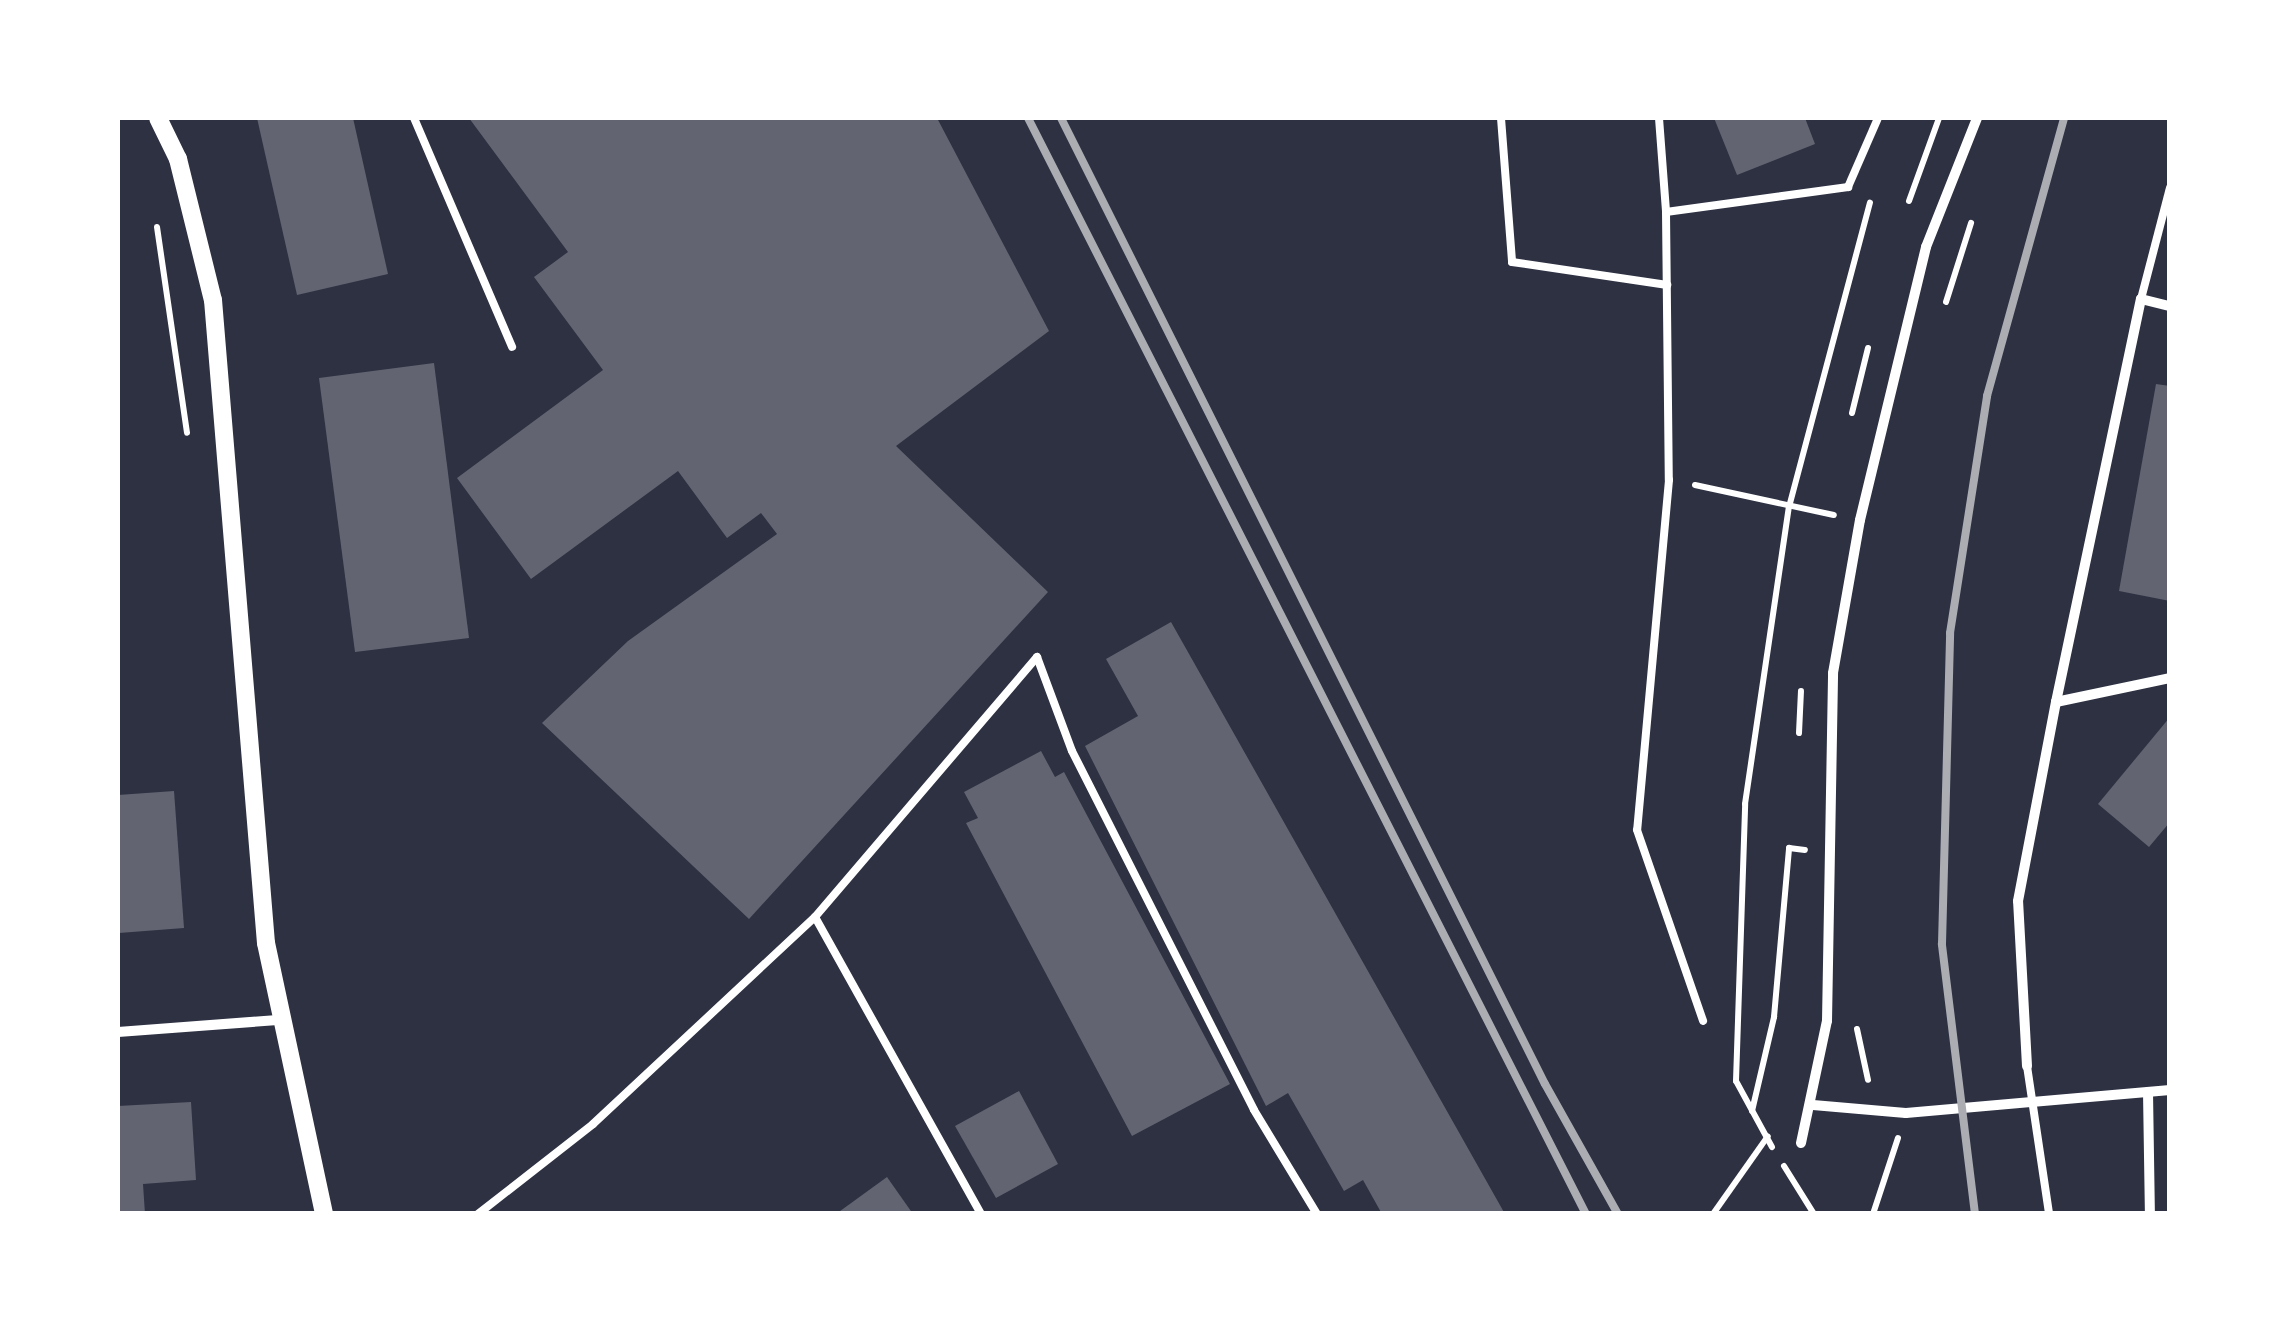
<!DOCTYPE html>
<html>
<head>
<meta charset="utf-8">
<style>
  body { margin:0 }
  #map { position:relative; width:2287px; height:1331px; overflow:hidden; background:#2d3142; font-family:"Titillium Web",sans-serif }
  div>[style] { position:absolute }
  .building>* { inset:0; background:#626471 }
  .path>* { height:6px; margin:-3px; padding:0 3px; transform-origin:3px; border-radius:3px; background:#fff }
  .service>* { height:8px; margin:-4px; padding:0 4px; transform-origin:4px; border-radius:4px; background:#fff }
  .minor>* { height:10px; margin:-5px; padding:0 5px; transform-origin:5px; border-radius:5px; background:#fff }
  .tertiary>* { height:18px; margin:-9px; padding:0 9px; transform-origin:9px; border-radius:9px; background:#fff }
  .rail>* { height:8px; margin:-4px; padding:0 4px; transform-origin:4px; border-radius:4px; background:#abadb3 }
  span { translate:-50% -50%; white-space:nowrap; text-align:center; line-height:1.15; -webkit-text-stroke:10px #fff; paint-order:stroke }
  .frame { position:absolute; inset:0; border:120px solid #fff; pointer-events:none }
</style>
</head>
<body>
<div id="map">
  <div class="building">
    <i style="clip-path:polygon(257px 118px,353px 118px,388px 274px,297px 295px)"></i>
    <i style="clip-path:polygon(469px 118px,937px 118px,1049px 331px,896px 446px,1048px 592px,749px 919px,542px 723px,628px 641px,777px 534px,761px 513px,727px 538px,678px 471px,531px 579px,457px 478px,603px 370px,534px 277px,568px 252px)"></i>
    <i style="clip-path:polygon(1714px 118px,1805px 118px,1815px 144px,1737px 175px)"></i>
    <i style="clip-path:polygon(434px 363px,469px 638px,355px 652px,319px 378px)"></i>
    <i style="clip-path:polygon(2156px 384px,2170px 386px,2170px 601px,2119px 591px)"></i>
    <i style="clip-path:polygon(1171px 622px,1505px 1214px,1382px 1214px,1363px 1180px,1344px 1191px,1288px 1093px,1266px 1106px,1085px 746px,1138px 716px,1106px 659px)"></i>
    <i style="clip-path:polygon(2170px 717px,2170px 822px,2149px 847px,2098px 804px)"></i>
    <i style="clip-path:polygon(1041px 751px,1055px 777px,1064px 772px,1230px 1084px,1132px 1136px,966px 823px,978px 818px,964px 792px)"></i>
    <i style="clip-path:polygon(174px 791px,184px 928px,119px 933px,118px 795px)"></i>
    <i style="clip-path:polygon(1019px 1091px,1058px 1164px,996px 1198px,955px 1126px)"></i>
    <i style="clip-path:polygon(191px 1102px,196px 1180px,143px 1184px,145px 1214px,118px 1214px,118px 1106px)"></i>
    <i style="clip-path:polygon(887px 1177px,913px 1214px,836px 1214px)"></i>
  </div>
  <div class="path">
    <i style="left:1909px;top:201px;width:88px;rotate:-70.1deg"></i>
    <i style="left:157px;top:227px;width:208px;rotate:81.7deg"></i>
    <i style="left:1946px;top:302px;width:83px;rotate:-72.4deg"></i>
    <i style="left:1852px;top:413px;width:67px;rotate:-76.2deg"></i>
    <i style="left:1695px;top:485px;width:142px;rotate:12.2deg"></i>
    <i style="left:1799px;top:733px;width:42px;rotate:-87.3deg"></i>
    <i style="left:1857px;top:1029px;width:52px;rotate:77.8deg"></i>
    <i style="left:1752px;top:1111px;width:97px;rotate:-76.8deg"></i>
    <i style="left:1774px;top:1017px;width:170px;rotate:-84.9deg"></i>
    <i style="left:1789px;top:848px;width:16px;rotate:7deg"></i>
    <i style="left:1772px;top:1147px;width:75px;rotate:-118.6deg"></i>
    <i style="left:1736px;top:1081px;width:277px;rotate:-88.1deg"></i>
    <i style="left:1745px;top:804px;width:300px;rotate:-81.6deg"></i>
    <i style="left:1789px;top:507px;width:315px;rotate:-75.1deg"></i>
    <i style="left:1784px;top:1166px;width:57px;rotate:58deg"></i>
    <i style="left:1713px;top:1214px;width:95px;rotate:-54.8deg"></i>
    <i style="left:1873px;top:1214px;width:80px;rotate:-71.8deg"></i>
  </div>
  <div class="service">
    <i style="left:414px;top:118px;width:249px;rotate:66.8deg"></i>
    <i style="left:1501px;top:118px;width:144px;rotate:85.6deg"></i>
    <i style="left:1512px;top:262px;width:157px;rotate:8.4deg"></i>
    <i style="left:1659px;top:118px;width:94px;rotate:85.7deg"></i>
    <i style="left:1666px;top:212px;width:268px;rotate:89.4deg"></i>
    <i style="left:1669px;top:480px;width:351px;rotate:95.2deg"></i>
    <i style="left:1637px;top:830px;width:202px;rotate:70.9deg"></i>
    <i style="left:1666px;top:212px;width:184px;rotate:-7.8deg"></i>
    <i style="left:1848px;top:187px;width:75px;rotate:-66.5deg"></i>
    <i style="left:2141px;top:299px;width:115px;rotate:-75.4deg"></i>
    <i style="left:815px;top:917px;width:340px;rotate:60.8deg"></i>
    <i style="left:2027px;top:1066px;width:150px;rotate:81.5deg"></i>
    <i style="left:478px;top:1214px;width:146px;rotate:-38deg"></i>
    <i style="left:593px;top:1124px;width:304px;rotate:-43deg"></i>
    <i style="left:815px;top:917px;width:342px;rotate:-49.5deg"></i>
    <i style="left:1037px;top:657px;width:100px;rotate:69.6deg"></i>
    <i style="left:1072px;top:751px;width:402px;rotate:63.1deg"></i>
    <i style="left:1254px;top:1110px;width:122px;rotate:58.8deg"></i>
  </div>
  <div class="minor">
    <i style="left:2056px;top:702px;width:412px;rotate:-78.1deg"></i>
    <i style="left:2141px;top:299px;width:30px;rotate:14deg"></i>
    <i style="left:118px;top:1032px;width:160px;rotate:-4.3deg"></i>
    <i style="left:2027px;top:1066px;width:165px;rotate:-93.1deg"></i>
    <i style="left:2018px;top:901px;width:203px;rotate:-79.2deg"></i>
    <i style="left:2056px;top:702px;width:116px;rotate:-11.9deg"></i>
    <i style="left:2148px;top:1092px;width:122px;rotate:89.1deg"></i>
    <i style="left:1813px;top:1105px;width:93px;rotate:4.9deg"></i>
    <i style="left:1906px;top:1113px;width:265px;rotate:-5deg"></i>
    <i style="left:1801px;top:1143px;width:125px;rotate:-78deg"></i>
    <i style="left:1827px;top:1021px;width:348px;rotate:-89deg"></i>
    <i style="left:1833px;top:673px;width:155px;rotate:-80deg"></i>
    <i style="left:1860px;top:520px;width:281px;rotate:-76.4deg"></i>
    <i style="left:1926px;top:247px;width:139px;rotate:-68.4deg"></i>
  </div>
  <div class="tertiary">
    <i style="left:158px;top:118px;width:46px;rotate:64deg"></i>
    <i style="left:178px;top:159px;width:145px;rotate:76.1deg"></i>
    <i style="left:213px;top:300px;width:645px;rotate:85.29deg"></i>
    <i style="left:266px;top:943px;width:277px;rotate:77.9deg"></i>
  </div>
  <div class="rail">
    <i style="left:1028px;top:118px;width:1230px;rotate:63.02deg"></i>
    <i style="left:1061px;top:118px;width:1080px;rotate:63.39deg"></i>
    <i style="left:1545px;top:1084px;width:149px;rotate:60.7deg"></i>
    <i style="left:1975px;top:1214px;width:272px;rotate:-97deg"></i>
    <i style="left:1942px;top:944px;width:311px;rotate:-88.5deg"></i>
    <i style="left:1950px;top:633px;width:240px;rotate:-81.1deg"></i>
    <i style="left:1987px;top:396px;width:288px;rotate:-74.5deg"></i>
  </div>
  <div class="frame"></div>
</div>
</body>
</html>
